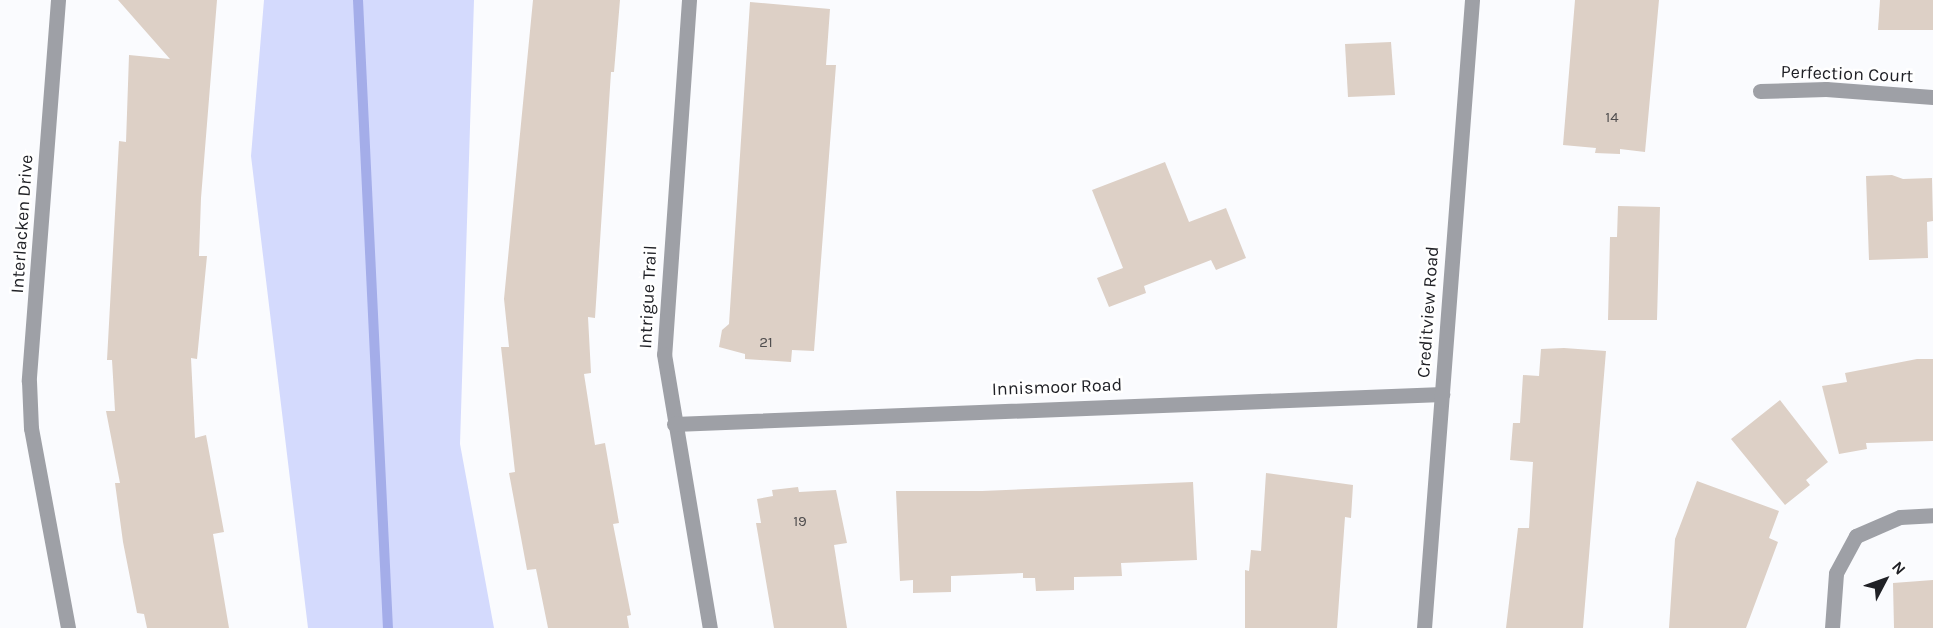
<!DOCTYPE html>
<html>
<head>
<meta charset="utf-8">
<style>
  body { margin:0 }
  #map { position:relative; width:1933px; height:628px; overflow:hidden; background:#fafbfe; font-family:Karla,sans-serif }
  div>[style] { position:absolute }
  .green>* { inset:0; background:#d4dafd }
  .stream>* { height:10px; margin:-5px; padding:0 5px; transform-origin:5px; border-radius:5px; background:#a4ade9 }
  .building>* { inset:0; background:#ddd0c6 }
  .minor>* { height:15px; margin:-7.5px; padding:0 7.5px; transform-origin:7.5px; border-radius:7.5px; background:#9ea0a6 }
  span { translate:-50% -50%; white-space:nowrap; text-align:center; line-height:1.15; -webkit-text-stroke:5px #fff; paint-order:stroke }
  .number-label { font-size:15px; color:#4f4d4e }
  .number-label span { -webkit-text-stroke-width:0 }
  .street-label { font-size:18px; color:#202126 }
  .north { position:absolute; left:1855px; top:550px; width:60px; height:60px; -webkit-text-stroke:4px #fff; paint-order:stroke; rotate:49deg; font-size:16px; font-weight:700; line-height:24px; text-align:center; color:#202126 }
  .north::after { content:''; display:block; margin:auto; width:21px; height:27px; background:#202126; clip-path:polygon(50% 0,100% 100%,50% 72%,0 100%) }
</style>
</head>
<body>
<div id="map">
  <div class="green">
    <i style="clip-path:polygon(264px 0,474px 0,460px 444px,494px 628px,308px 628px,251px 156px)"></i>
  </div>
  <div class="stream">
    <i style="left:358px;top:0;width:629px;rotate:87.27deg"></i>
  </div>
  <div class="building">
    <i style="clip-path:polygon(118px 0,217px 0,201px 198px,199px 256px,207px 256px,197px 359px,191px 358px,195px 438px,206px 435px,224px 532px,213px 534px,229px 628px,147px 628px,144px 614px,137px 613px,123px 542px,115px 483px,120px 483px,106px 411px,115px 411px,112px 360px,107px 360px,119px 141px,126px 142px,129px 55px,170px 59px)"></i>
    <i style="clip-path:polygon(533px 0,620px 0,614px 72px,611px 72px,595px 318px,588px 317px,591px 373px,584px 374px,595px 445px,605px 443px,619px 523px,613px 524px,631px 615px,627px 616px,629px 628px,548px 628px,536px 569px,527px 570px,509px 473px,515px 472px,501px 347px,509px 347px,504px 299px)"></i>
    <i style="clip-path:polygon(1575px 0,1659px 0,1645px 152px,1620px 149px,1620px 154px,1595px 153px,1596px 148px,1563px 145px)"></i>
    <i style="clip-path:polygon(1880px 0,1933px 0,1933px 30px,1878px 30px)"></i>
    <i style="clip-path:polygon(750px 2px,830px 9px,826px 65px,836px 65px,814px 351px,792px 350px,791px 362px,745px 359px,745px 354px,719px 347px,722px 330px,729px 324px)"></i>
    <i style="clip-path:polygon(1391px 42px,1395px 95px,1348px 97px,1345px 44px)"></i>
    <i style="clip-path:polygon(1165px 162px,1189px 222px,1226px 208px,1246px 258px,1216px 270px,1211px 260px,1144px 286px,1146px 293px,1109px 307px,1097px 278px,1123px 268px,1092px 190px)"></i>
    <i style="clip-path:polygon(1892px 175px,1903px 179px,1932px 178px,1933px 221px,1927px 222px,1928px 258px,1869px 260px,1866px 176px)"></i>
    <i style="clip-path:polygon(1618px 206px,1660px 207px,1657px 320px,1608px 320px,1610px 237px,1617px 237px)"></i>
    <i style="clip-path:polygon(1564px 348px,1606px 351px,1583px 628px,1506px 628px,1518px 528px,1529px 528px,1533px 462px,1510px 460px,1513px 423px,1520px 423px,1523px 375px,1539px 376px,1541px 349px)"></i>
    <i style="clip-path:polygon(1917px 359px,1933px 359px,1933px 441px,1866px 443px,1867px 449px,1839px 454px,1822px 386px,1847px 382px,1845px 373px)"></i>
    <i style="clip-path:polygon(1780px 400px,1828px 462px,1806px 480px,1810px 485px,1785px 505px,1731px 439px)"></i>
    <i style="clip-path:polygon(1266px 473px,1353px 485px,1351px 518px,1345px 517px,1337px 628px,1245px 628px,1245px 570px,1249px 571px,1251px 550px,1261px 551px)"></i>
    <i style="clip-path:polygon(1697px 481px,1779px 511px,1769px 538px,1778px 542px,1746px 628px,1669px 628px,1675px 539px)"></i>
    <i style="clip-path:polygon(1193px 482px,1197px 560px,1121px 563px,1122px 576px,1074px 577px,1074px 590px,1036px 591px,1035px 578px,1023px 578px,1023px 573px,951px 576px,951px 592px,913px 593px,913px 580px,900px 581px,896px 491px,982px 491px)"></i>
    <i style="clip-path:polygon(798px 487px,799px 492px,836px 490px,847px 543px,834px 545px,847px 628px,774px 628px,756px 523px,761px 523px,757px 499px,773px 496px,772px 490px)"></i>
    <i style="clip-path:polygon(1933px 580px,1933px 628px,1894px 628px,1893px 583px)"></i>
  </div>
  <div class="minor">
    <i style="left:58px;top:0;width:382px;rotate:94.4deg"></i>
    <i style="left:29px;top:381px;width:47px;rotate:87.6deg"></i>
    <i style="left:31px;top:428px;width:203px;rotate:79.5deg"></i>
    <i style="left:689px;top:0;width:355px;rotate:94deg"></i>
    <i style="left:664px;top:354px;width:278px;rotate:80.5deg"></i>
    <i style="left:1760px;top:91px;width:66px;rotate:-1.7deg"></i>
    <i style="left:1826px;top:89px;width:107px;rotate:4.3deg"></i>
    <i style="left:674px;top:424px;width:769px;rotate:-2.24deg"></i>
    <i style="left:1424px;top:628px;width:630px;rotate:-85.63deg"></i>
    <i style="left:1832px;top:628px;width:55px;rotate:-85.8deg"></i>
    <i style="left:1836px;top:573px;width:42px;rotate:-61.6deg"></i>
    <i style="left:1856px;top:536px;width:48px;rotate:-23.4deg"></i>
    <i style="left:1900px;top:517px;width:33px;rotate:-3deg"></i>
  </div>
  <div class="number-label">
    <span style="left:1612px;top:118px">14</span>
    <span style="left:766px;top:343px">21</span>
    <span style="left:800px;top:522px">19</span>
  </div>
  <div class="street-label">
    <span style="left:1847px;top:74px;rotate:2deg">Perfection Court</span>
    <span style="left:22px;top:224px;rotate:-86deg">Interlacken Drive</span>
    <span style="left:648px;top:297px;rotate:-87deg">Intrigue Trail</span>
    <span style="left:1428px;top:312px;rotate:-86deg">Creditview Road</span>
    <span style="left:1057px;top:387px;rotate:-2deg">Innismoor Road</span>
  </div>
  <div class="north">N</div>
</div>
</body>
</html>
